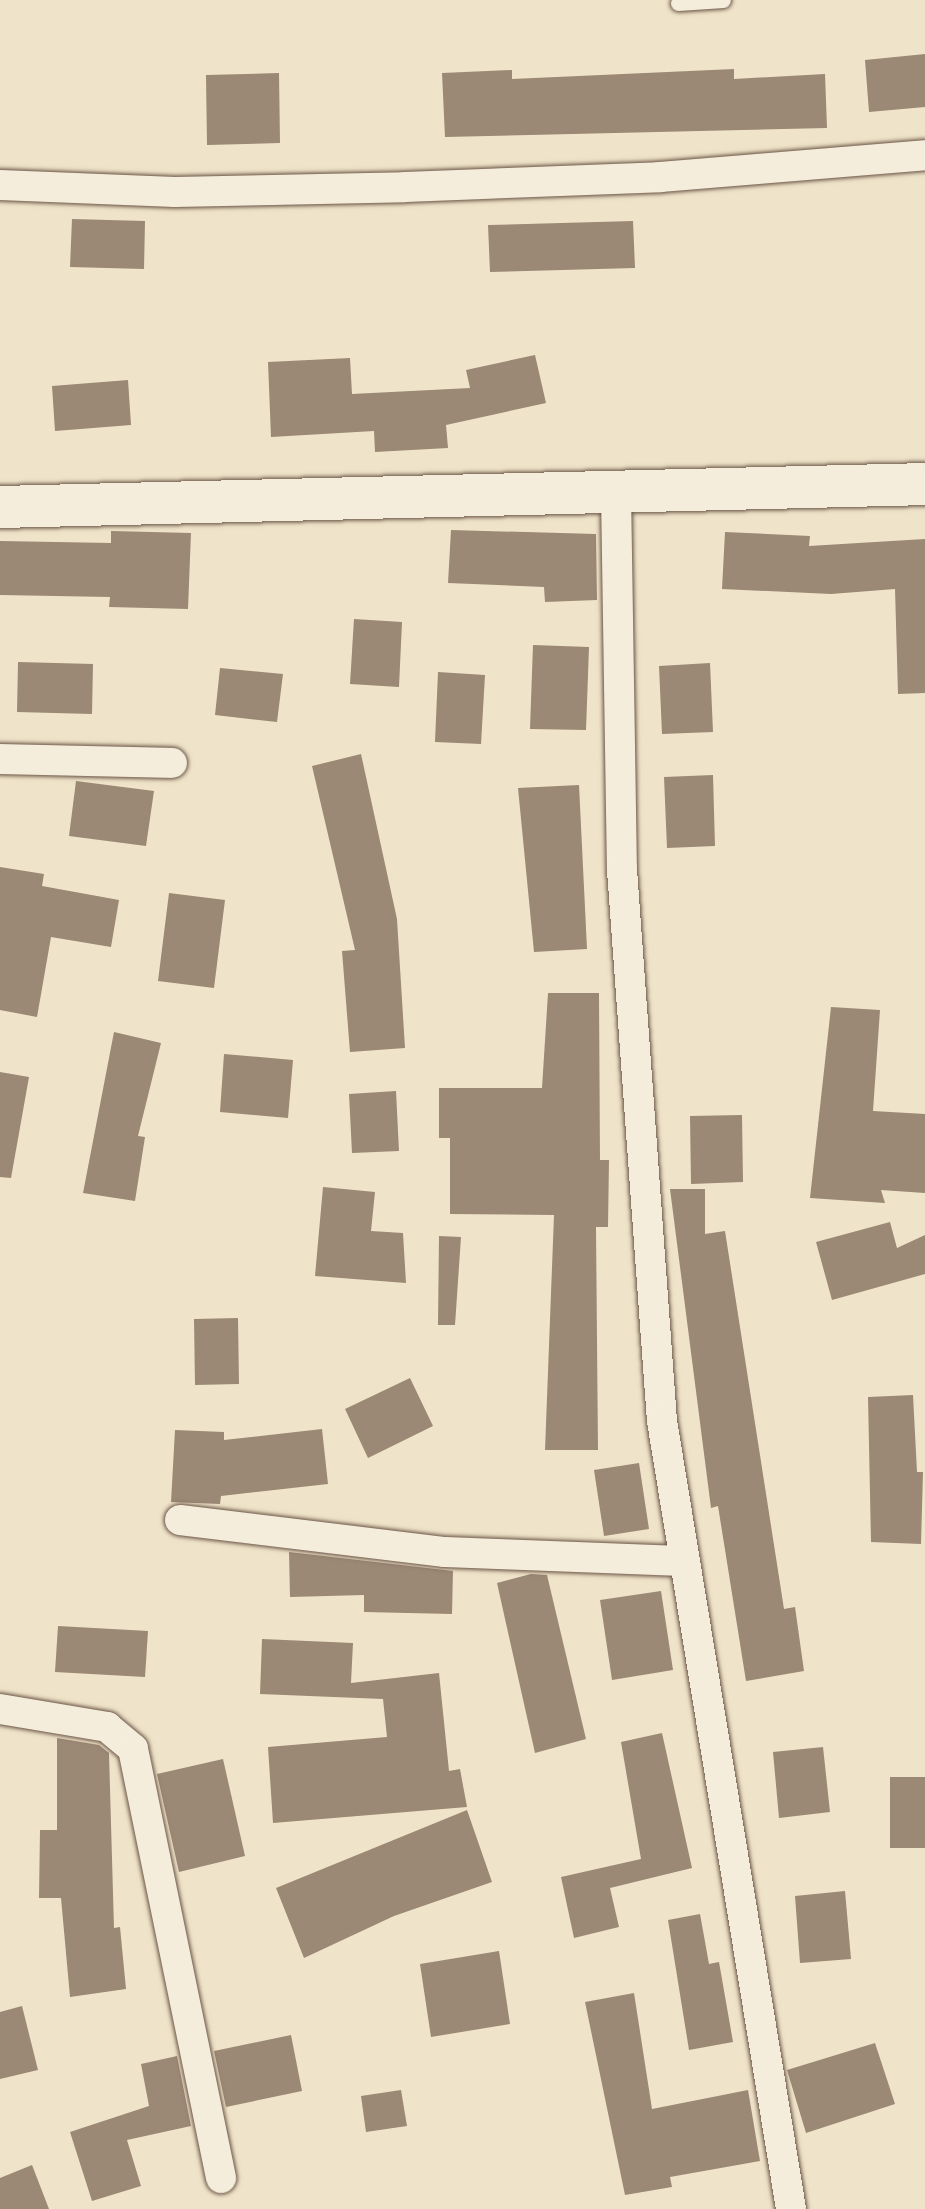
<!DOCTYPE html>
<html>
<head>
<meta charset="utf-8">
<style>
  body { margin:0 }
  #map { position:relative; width:925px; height:2209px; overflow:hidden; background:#efe4c9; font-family:"IM FELL English",serif }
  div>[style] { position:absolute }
  .building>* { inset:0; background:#9b8875 }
  .roads { filter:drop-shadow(0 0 2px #6b5446) drop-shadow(0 0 2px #6b5446) }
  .lane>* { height:15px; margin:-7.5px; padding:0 7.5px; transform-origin:7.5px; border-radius:7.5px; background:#f5eddc }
  .street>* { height:30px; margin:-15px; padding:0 15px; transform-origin:15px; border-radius:15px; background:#f5eddc }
  .secondary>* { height:42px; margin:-21px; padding:0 21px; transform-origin:21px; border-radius:21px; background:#f5eddc }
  span { translate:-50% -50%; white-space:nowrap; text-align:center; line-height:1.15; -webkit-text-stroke:10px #f5eddc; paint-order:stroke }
</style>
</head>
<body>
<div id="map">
  <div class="building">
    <i style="clip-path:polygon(925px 54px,925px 107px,869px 112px,865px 60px)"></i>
    <i style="clip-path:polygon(734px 69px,734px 79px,825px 74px,827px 128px,445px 137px,442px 73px,512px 70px,512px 79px)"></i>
    <i style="clip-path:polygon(279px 73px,280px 143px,207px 145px,206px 75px)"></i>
    <i style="clip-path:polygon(72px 219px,145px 221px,144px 269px,70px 267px)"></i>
    <i style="clip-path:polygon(633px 221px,635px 268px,490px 272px,488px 225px)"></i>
    <i style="clip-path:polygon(535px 355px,546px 403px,446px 425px,448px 448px,375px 452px,374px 431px,271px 437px,268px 362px,350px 358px,352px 394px,470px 388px,466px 370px)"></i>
    <i style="clip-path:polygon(128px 380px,131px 425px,55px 431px,52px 386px)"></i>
    <i style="clip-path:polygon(451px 530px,596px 534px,597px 600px,545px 602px,544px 587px,448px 583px)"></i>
    <i style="clip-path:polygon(111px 531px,191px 533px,188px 609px,109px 607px,110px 597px,0 595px,0 541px,111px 543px)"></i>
    <i style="clip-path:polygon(725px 532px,810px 536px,809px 546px,925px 539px,925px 693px,898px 694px,895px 589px,831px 594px,722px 589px)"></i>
    <i style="clip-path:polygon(354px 619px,402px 622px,399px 687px,350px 684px)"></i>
    <i style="clip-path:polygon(533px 645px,589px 647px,586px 730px,530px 729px)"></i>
    <i style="clip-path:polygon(18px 662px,93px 664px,92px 714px,17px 712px)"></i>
    <i style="clip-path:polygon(710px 663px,713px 732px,662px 734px,659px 666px)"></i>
    <i style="clip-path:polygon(220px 668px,283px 674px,277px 722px,215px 715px)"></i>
    <i style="clip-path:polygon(438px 672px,485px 675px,481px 744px,435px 742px)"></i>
    <i style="clip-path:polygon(361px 754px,397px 919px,405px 1048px,350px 1052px,342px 951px,355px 950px,312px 766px)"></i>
    <i style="clip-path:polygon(713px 775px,715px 846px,667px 848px,664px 777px)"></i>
    <i style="clip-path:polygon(76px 781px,154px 791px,146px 846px,69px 836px)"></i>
    <i style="clip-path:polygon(579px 785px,587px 949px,534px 952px,518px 788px)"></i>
    <i style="clip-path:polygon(0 867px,44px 874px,42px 886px,119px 900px,111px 947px,51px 937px,37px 1017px,0 1010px)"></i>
    <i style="clip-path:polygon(169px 893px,225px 900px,214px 988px,158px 981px)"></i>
    <i style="clip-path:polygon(548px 993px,599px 993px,600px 1160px,609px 1160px,608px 1227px,596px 1227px,598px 1450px,545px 1450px,554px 1215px,450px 1214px,450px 1138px,439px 1138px,439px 1088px,542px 1088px)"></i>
    <i style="clip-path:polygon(831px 1007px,880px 1010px,873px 1111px,925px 1114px,925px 1193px,881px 1190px,885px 1203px,810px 1198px)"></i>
    <i style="clip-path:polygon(114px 1032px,161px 1043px,138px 1136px,145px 1137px,135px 1201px,83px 1193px)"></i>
    <i style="clip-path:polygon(224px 1054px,293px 1060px,288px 1118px,220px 1112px)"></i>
    <i style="clip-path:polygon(0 1072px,29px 1077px,11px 1178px,0 1177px)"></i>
    <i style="clip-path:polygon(396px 1091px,399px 1151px,352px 1153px,349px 1094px)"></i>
    <i style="clip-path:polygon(742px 1115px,743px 1182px,691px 1184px,690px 1116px)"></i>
    <i style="clip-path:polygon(323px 1187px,375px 1192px,371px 1231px,403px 1233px,406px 1283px,315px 1276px)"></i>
    <i style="clip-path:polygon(670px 1189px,705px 1189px,705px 1234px,725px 1231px,784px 1609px,795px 1607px,804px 1671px,746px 1681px,718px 1506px,711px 1508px)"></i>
    <i style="clip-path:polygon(890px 1222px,897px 1248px,925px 1235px,925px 1274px,832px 1300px,816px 1242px)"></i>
    <i style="clip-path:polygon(439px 1236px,461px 1237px,455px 1325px,438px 1325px)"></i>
    <i style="clip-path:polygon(238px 1318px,239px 1384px,195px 1385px,194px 1319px)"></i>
    <i style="clip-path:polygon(410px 1378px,433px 1426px,368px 1458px,345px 1409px)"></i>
    <i style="clip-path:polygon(913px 1395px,917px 1472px,923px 1472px,921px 1544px,871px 1542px,868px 1397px)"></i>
    <i style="clip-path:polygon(322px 1429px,328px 1484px,221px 1496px,220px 1504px,171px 1502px,175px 1430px,224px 1432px,224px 1440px)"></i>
    <i style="clip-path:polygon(639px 1463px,649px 1529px,604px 1536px,594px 1470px)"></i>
    <i style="clip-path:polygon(289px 1552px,453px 1571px,452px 1614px,364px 1612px,364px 1595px,290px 1597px)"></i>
    <i style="clip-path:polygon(531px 1574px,547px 1575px,586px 1739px,535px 1753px,497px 1583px)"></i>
    <i style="clip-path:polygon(661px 1591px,673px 1670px,612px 1680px,600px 1600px)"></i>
    <i style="clip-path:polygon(58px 1626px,148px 1631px,145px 1677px,55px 1672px)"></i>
    <i style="clip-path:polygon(262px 1639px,353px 1643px,351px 1683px,439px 1673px,449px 1771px,460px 1769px,467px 1807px,273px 1823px,268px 1747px,387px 1737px,383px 1699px,260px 1694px)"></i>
    <i style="clip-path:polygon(662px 1733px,692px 1868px,610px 1888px,619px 1927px,574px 1938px,561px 1877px,641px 1859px,621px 1742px)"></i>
    <i style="clip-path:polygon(57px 1738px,99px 1745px,109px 1753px,114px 1928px,120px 1927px,126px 1989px,70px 1997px,61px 1898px,39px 1898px,40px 1830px,57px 1830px)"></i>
    <i style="clip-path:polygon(823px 1747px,830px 1812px,779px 1818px,773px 1752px)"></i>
    <i style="clip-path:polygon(223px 1759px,245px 1856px,179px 1872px,157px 1774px)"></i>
    <i style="clip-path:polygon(890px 1777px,925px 1777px,925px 1848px,890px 1848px)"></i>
    <i style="clip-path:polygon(467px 1810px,492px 1882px,394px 1916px,304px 1958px,276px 1888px)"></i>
    <i style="clip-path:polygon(845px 1891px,851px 1959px,800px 1963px,795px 1896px)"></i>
    <i style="clip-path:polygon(700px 1914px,709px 1964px,719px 1962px,733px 2042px,689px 2050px,668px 1920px)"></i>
    <i style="clip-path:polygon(499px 1951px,510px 2024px,431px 2037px,420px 1964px)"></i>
    <i style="clip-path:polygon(634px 1993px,652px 2109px,748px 2090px,760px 2161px,670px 2177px,672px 2187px,625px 2195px,585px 2002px)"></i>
    <i style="clip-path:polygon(22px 2006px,38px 2070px,0 2079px,0 2012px)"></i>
    <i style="clip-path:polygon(291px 2035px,302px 2091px,226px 2107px,214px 2051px)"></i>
    <i style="clip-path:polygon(875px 2043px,895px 2104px,806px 2133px,787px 2070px)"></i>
    <i style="clip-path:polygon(177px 2056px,191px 2126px,127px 2140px,141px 2186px,92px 2201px,70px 2132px,149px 2106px,141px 2064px)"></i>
    <i style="clip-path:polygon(401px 2090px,407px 2126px,366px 2132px,361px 2096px)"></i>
    <i style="clip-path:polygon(32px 2165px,49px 2209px,0 2209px,0 2178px)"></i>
  </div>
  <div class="roads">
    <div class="lane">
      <i style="left:678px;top:3px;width:45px;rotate:-3.8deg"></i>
    </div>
    <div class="street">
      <i style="left:0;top:185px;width:175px;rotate:2.3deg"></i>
      <i style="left:175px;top:192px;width:230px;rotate:-1.2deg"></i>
      <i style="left:405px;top:187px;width:255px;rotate:-2.2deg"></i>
      <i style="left:660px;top:177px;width:266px;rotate:-4.7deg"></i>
      <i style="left:616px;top:492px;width:378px;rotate:89.1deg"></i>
      <i style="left:622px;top:870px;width:552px;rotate:85.85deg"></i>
      <i style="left:662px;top:1421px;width:798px;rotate:80.7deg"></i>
      <i style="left:0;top:759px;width:172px;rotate:1.3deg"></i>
      <i style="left:180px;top:1520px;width:267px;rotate:6.9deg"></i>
      <i style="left:445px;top:1552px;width:237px;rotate:2.2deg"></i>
      <i style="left:0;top:1709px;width:109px;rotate:9.5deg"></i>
      <i style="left:107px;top:1727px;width:34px;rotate:40deg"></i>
      <i style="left:133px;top:1749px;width:438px;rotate:78.4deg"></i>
    </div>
    <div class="secondary">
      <i style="left:0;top:507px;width:925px;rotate:-1.42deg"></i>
    </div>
  </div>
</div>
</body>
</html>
